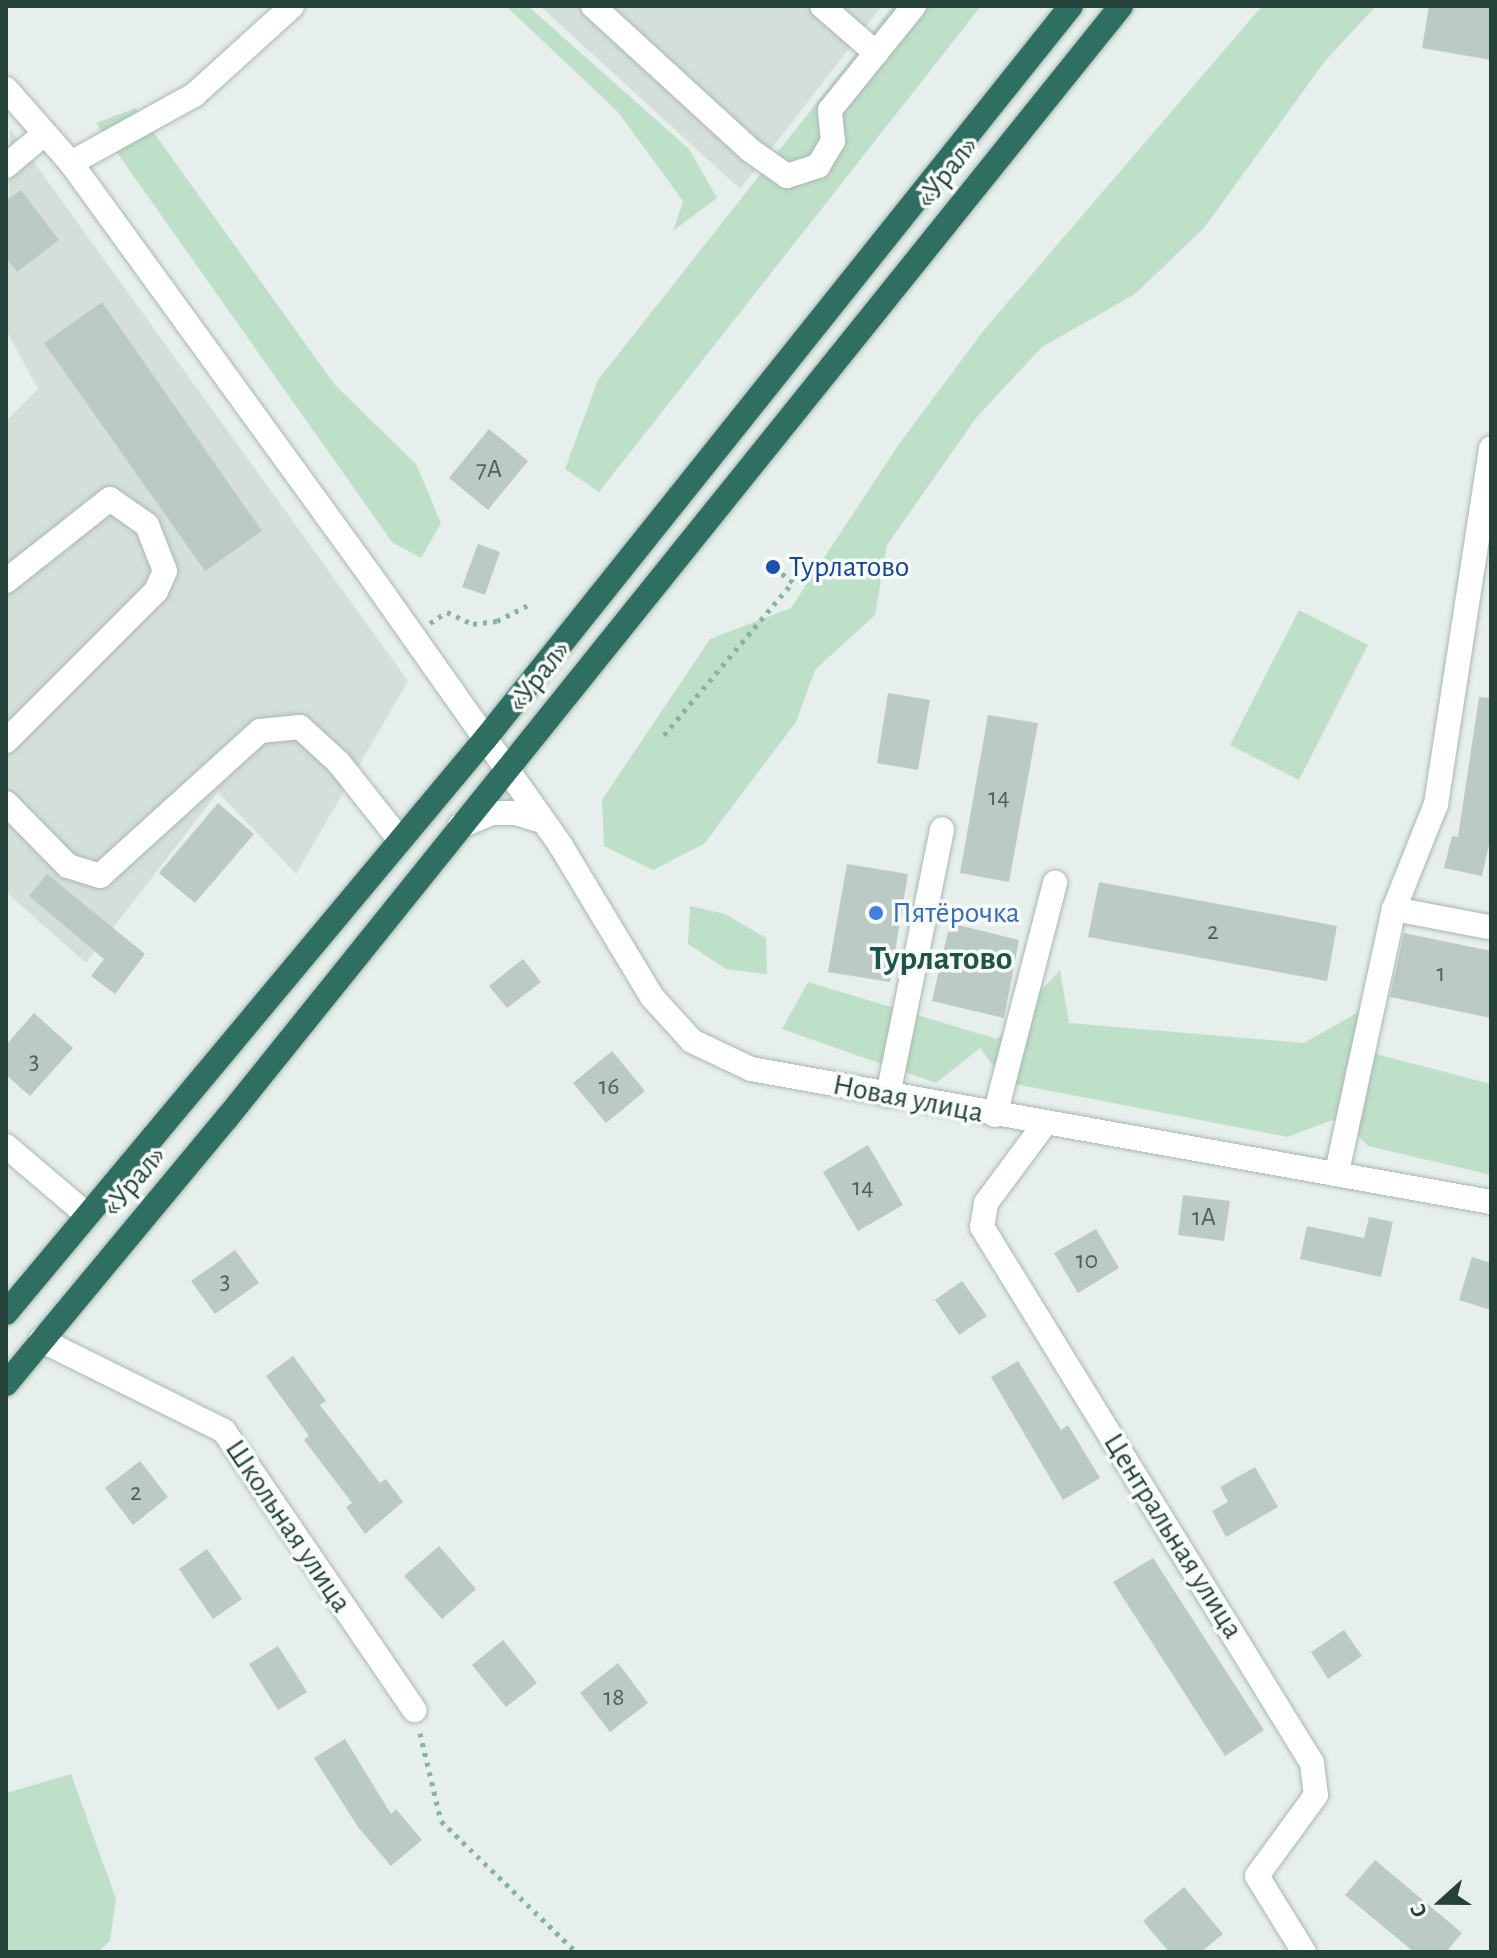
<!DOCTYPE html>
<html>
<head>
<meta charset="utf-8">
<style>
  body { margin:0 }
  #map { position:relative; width:1497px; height:1958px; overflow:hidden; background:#e6efeb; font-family:"Alegreya Sans",sans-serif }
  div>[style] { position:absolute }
  .built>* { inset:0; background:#d4dfda }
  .green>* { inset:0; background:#bfe0c8 }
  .building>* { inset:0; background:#bbcac4 }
  .path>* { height:5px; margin-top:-2.5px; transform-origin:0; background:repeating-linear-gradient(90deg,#86b3a5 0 4px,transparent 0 10px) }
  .roads { filter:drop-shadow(0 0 2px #a8b8b2) drop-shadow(0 0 2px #a8b8b2) }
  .minor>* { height:24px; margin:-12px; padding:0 12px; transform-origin:12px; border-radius:12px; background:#fff }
  .highway>* { height:24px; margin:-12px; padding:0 12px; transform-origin:12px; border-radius:12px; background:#2f6f62 }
  .dots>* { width:22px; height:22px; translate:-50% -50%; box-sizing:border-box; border:4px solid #f7fbf9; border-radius:50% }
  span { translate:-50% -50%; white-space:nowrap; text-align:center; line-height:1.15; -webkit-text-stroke:7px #f7fbf9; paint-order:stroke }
  .number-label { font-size:26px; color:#4a645c }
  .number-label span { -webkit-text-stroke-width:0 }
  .street-label { font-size:30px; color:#24423a }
  .transit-label { font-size:30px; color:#164399 }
  .left { translate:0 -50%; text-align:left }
  .shop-label { font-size:30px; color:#366cbe }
  .quarter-label { font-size:34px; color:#1f5548; font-weight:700 }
  .frame { position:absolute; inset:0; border:8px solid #24423a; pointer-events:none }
  .north { position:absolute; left:1401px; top:1862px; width:80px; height:80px; -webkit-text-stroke:6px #f7fbf9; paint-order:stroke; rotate:249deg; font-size:22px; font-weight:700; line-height:32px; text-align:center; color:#24423a }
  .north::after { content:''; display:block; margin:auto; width:28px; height:36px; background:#24423a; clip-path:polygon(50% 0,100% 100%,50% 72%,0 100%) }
</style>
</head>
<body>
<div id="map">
  <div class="built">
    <i style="clip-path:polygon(540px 6px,882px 6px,740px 189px)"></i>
    <i style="clip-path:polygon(10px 129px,408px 681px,296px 874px,218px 792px,86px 963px,6px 892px,6px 421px,38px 389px,6px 330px)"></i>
  </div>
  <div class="green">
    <i style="clip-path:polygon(506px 6px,528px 6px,689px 149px,717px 198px,673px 231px,683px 201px,618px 112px)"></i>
    <i style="clip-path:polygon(893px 6px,981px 6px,599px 492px,565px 469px,598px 380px)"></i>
    <i style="clip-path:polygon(1262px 6px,1376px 6px,1325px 61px,1204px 228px,1135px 294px,1042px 347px,976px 418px,887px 545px,875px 615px,815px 670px,796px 722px,704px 844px,653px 870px,604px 846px,602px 800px,710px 639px,791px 608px,899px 444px,984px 330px)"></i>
    <i style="clip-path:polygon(136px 108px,335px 385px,416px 464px,441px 523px,421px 558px,392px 542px,96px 123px)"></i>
    <i style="clip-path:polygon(1299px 610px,1368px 645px,1299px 780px,1230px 745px)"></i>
    <i style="clip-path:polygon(690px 906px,725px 914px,766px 938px,767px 974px,726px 969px,688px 944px)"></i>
    <i style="clip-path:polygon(1060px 970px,1069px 1023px,1304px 1043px,1369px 1006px,1380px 1029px,1364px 1051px,1491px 1084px,1491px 1175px,1368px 1146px,1340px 1117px,1288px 1137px,1005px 1082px,980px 1048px,936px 1083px,782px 1029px,808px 982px,997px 1039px)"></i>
    <i style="clip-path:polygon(71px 1774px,116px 1899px,110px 1941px,98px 1952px,6px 1952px,6px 1793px)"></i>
  </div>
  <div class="building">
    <i style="clip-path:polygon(1429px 6px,1491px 6px,1491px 60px,1422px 48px)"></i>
    <i style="clip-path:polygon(21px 190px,59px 240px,17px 272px,6px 258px,6px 201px)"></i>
    <i style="clip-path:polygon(102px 302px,262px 531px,205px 571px,44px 343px)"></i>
    <i style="clip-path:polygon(489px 429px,528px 461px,488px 510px,449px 478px)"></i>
    <i style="clip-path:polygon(478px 544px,500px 552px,485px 595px,462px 587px)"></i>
    <i style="clip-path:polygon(888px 693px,930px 700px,918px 770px,877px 763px)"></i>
    <i style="clip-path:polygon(1479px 697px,1491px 698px,1491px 836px,1482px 876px,1444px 868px,1452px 836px,1458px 837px)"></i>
    <i style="clip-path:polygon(988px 715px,1038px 723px,1009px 882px,960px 873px)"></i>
    <i style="clip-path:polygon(218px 803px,254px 834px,195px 903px,159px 873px)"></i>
    <i style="clip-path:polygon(847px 864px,908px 874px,890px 982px,828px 972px)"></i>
    <i style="clip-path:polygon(47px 874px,145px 954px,115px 994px,91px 976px,104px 959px,29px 896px)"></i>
    <i style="clip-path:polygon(1099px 882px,1337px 926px,1327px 981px,1088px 937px)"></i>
    <i style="clip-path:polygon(950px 923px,1019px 940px,1004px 1018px,932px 1001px)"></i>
    <i style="clip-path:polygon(1404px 933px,1491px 951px,1491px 1018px,1390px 997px)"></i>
    <i style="clip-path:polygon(523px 959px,541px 982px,507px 1008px,489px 986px)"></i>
    <i style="clip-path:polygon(34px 1013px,73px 1048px,30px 1096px,6px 1075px,6px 1045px)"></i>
    <i style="clip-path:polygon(612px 1051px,645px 1091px,606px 1123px,573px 1083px)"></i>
    <i style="clip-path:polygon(868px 1145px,903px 1205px,858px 1231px,823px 1172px)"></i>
    <i style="clip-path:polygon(1183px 1195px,1230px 1201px,1224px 1241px,1178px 1235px)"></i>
    <i style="clip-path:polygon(1369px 1217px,1393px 1222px,1381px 1277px,1300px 1259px,1307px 1226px,1364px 1238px)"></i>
    <i style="clip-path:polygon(1096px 1229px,1119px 1268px,1078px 1293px,1054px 1253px)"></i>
    <i style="clip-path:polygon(235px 1250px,259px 1283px,215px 1314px,191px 1281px)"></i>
    <i style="clip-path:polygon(1472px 1257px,1491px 1263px,1491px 1310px,1459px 1300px)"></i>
    <i style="clip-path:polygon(962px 1281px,987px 1316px,959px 1335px,935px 1300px)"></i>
    <i style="clip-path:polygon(293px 1356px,326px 1401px,320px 1405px,380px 1483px,386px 1479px,403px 1502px,365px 1534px,346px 1507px,352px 1503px,304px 1440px,309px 1436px,266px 1376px)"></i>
    <i style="clip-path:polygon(1018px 1361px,1061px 1430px,1068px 1425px,1100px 1478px,1063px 1500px,991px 1377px)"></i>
    <i style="clip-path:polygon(140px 1461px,168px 1497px,133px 1525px,105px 1488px)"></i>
    <i style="clip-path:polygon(1255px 1467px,1278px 1507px,1226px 1537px,1212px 1511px,1228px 1502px,1220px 1487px)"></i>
    <i style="clip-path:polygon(439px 1546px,476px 1589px,442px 1619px,404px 1576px)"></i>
    <i style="clip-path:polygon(207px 1549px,242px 1599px,213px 1619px,179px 1569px)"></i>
    <i style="clip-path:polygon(1153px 1558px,1264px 1730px,1225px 1756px,1113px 1582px)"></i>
    <i style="clip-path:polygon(1344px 1630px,1362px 1656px,1328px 1679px,1311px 1652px)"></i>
    <i style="clip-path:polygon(503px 1640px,537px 1683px,506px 1707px,472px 1665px)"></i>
    <i style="clip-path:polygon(278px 1646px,307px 1692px,278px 1710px,249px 1664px)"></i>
    <i style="clip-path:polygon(618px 1663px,648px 1703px,610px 1732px,580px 1693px)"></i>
    <i style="clip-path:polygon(345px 1739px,391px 1814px,396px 1809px,422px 1840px,391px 1866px,358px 1827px,314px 1758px)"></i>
    <i style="clip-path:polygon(1375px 1860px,1462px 1933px,1446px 1952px,1414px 1952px,1345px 1895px)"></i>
    <i style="clip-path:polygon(1184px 1887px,1223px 1934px,1201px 1952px,1169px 1952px,1143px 1921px)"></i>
  </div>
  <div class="path">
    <i style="left:430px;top:623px;width:20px;rotate:-33deg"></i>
    <i style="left:447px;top:612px;width:29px;rotate:25deg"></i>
    <i style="left:473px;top:624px;width:24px;rotate:-7deg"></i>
    <i style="left:497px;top:621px;width:34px;rotate:-27deg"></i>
    <i style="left:664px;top:735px;width:200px;rotate:-49.9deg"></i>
    <i style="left:793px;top:582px;width:25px;rotate:-143deg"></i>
    <i style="left:420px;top:1733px;width:90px;rotate:76.6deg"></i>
    <i style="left:441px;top:1821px;width:188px;rotate:44.1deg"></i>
  </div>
  <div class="roads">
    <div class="minor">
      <i style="left:593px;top:6px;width:213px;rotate:42.5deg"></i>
      <i style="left:750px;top:150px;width:45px;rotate:35.1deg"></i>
      <i style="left:787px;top:176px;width:33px;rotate:-18deg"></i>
      <i style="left:818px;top:166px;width:29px;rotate:-59deg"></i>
      <i style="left:833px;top:141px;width:31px;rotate:-96deg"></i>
      <i style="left:830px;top:110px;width:134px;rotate:-51.1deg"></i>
      <i style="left:822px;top:6px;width:72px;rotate:41deg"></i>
      <i style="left:6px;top:89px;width:98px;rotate:48.7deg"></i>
      <i style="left:71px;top:163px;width:509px;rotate:54.03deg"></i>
      <i style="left:370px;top:575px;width:332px;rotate:54.8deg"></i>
      <i style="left:561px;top:846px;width:176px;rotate:58.9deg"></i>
      <i style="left:652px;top:997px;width:59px;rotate:47.7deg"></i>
      <i style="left:692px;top:1041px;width:65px;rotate:25.4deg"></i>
      <i style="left:751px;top:1069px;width:752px;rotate:10.19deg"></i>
      <i style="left:71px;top:163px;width:141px;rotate:-28.9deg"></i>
      <i style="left:194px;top:95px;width:132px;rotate:-42.2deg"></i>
      <i style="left:6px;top:166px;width:50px;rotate:-40.1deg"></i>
      <i style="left:6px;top:581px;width:132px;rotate:-38.3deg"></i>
      <i style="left:110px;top:499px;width:45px;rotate:35.1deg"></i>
      <i style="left:147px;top:525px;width:49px;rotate:68.6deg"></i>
      <i style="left:165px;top:571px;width:22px;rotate:114deg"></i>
      <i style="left:156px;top:591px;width:212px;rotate:135deg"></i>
      <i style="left:6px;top:803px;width:88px;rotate:45.5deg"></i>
      <i style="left:68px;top:866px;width:34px;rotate:17deg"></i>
      <i style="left:100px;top:876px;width:216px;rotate:-42.2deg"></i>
      <i style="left:260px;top:731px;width:40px;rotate:-5.7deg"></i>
      <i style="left:300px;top:727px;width:53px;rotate:42.7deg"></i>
      <i style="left:339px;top:763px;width:98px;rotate:51.6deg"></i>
      <i style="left:460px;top:826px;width:35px;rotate:-22deg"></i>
      <i style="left:493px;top:813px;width:23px"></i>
      <i style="left:516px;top:813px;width:27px;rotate:17deg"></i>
      <i style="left:1394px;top:909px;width:96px;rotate:10.8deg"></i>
      <i style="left:888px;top:1095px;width:271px;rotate:-78.5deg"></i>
      <i style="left:995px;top:1115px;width:240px;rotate:-75.5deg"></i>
      <i style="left:1046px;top:1122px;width:101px;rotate:126.5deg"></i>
      <i style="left:986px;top:1203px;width:24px;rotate:99deg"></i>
      <i style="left:982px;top:1227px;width:629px;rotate:58.38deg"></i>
      <i style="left:1312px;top:1763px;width:32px;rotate:83deg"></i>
      <i style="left:1316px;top:1795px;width:100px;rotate:126.1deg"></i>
      <i style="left:1257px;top:1876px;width:89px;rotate:58.3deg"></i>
      <i style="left:6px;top:1146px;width:106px;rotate:40.4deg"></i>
      <i style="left:1337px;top:1172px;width:269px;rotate:-77.8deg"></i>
      <i style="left:1394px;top:909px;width:113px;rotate:-68.2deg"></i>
      <i style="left:1436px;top:804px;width:360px;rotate:-81.2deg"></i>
      <i style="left:41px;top:1340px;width:204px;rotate:26.4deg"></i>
      <i style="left:224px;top:1431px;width:338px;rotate:55.7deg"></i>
    </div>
    <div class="highway">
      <i style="left:6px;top:1313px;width:749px;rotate:-50.15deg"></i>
      <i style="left:486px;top:738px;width:937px;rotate:-51.37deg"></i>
      <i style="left:6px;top:1384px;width:346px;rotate:-50.3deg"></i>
      <i style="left:227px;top:1118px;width:1427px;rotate:-51.2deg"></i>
    </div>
  </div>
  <div class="dots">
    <i style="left:773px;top:567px;background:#1a4fb4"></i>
    <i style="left:876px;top:913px;background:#3f7fe0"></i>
  </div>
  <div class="number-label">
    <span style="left:489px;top:470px">7А</span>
    <span style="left:999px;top:798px">14</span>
    <span style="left:1213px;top:932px">2</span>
    <span style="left:1441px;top:974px">1</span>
    <span style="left:34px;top:1062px">3</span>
    <span style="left:609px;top:1087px">16</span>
    <span style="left:863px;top:1188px">14</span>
    <span style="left:1204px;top:1218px">1А</span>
    <span style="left:1087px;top:1261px">10</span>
    <span style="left:225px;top:1282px">3</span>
    <span style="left:136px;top:1493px">2</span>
    <span style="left:614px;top:1698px">18</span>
  </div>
  <div class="street-label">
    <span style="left:947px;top:172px;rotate:-52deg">«Урал»</span>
    <span style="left:539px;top:676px;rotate:-52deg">«Урал»</span>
    <span style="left:908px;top:1099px;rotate:11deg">Новая улица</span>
    <span style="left:134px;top:1181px;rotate:-50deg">«Урал»</span>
    <span style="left:288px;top:1526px;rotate:56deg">Школьная улица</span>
    <span style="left:1173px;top:1536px;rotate:58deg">Центральная улица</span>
  </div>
  <div class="transit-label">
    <span class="left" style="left:789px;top:567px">Турлатово</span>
  </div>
  <div class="shop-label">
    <span class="left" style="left:892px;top:913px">Пятёрочка</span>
  </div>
  <div class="quarter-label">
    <span style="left:941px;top:960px">Турлатово</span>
  </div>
  <div class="frame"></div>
  <div class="north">С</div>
</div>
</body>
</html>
